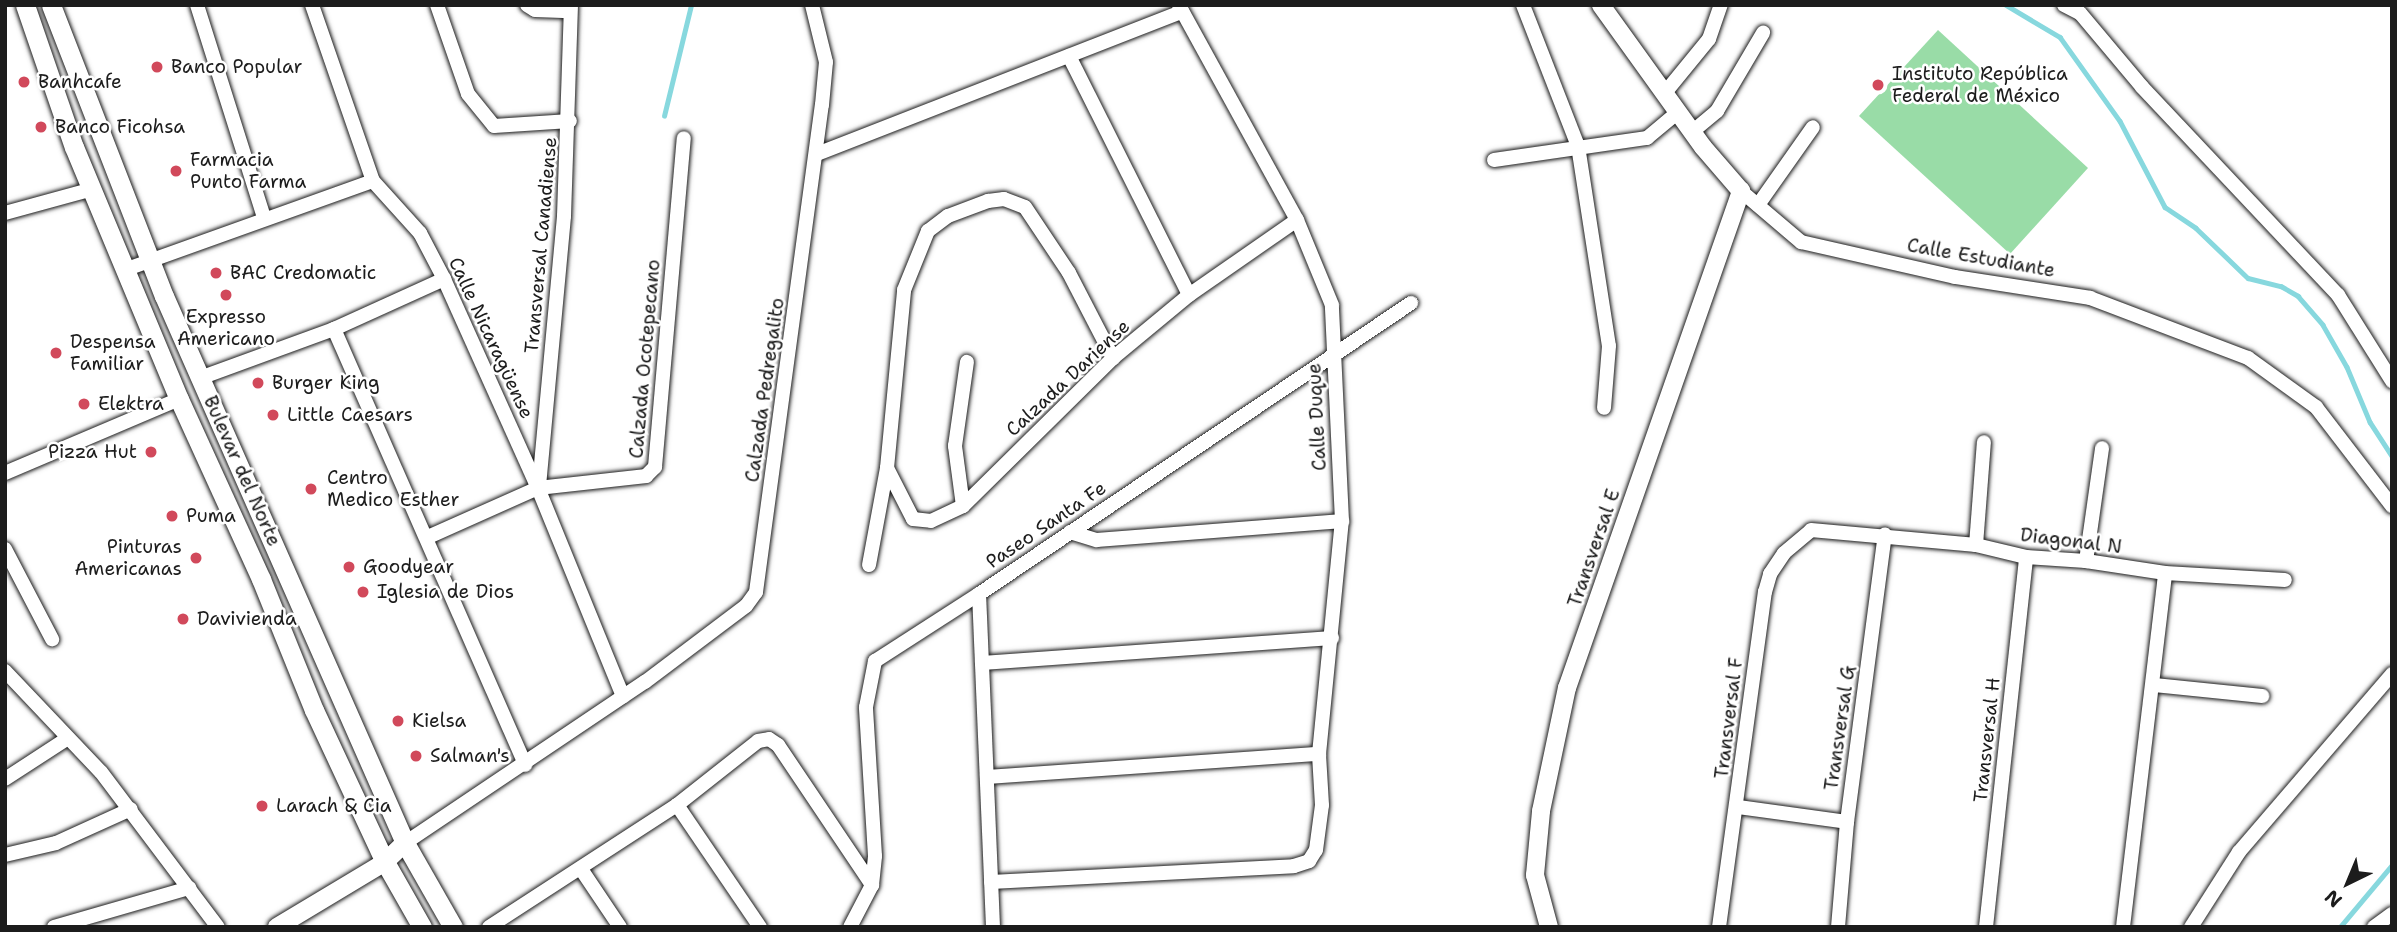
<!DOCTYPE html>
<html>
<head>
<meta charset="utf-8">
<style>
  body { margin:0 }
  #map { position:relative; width:2397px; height:932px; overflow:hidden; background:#fff; font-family:"Shantell Sans",sans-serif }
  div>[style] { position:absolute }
  .green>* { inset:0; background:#99dca7 }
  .stream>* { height:4.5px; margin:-2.25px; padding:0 2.25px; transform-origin:2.25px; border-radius:2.25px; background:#87d8de }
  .roads { filter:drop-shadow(0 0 2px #1c1c1c) drop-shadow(0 0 2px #1c1c1c) }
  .minor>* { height:14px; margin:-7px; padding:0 7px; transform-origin:7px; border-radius:7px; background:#fff }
  .tertiary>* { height:18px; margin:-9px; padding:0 9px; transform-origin:9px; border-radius:9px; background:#fff }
  .secondary>* { height:19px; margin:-9.5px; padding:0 9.5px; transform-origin:9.5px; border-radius:9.5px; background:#fff }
  .dots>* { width:19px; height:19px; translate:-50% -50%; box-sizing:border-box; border:4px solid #fff; border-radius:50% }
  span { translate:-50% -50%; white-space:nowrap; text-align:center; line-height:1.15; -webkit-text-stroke:5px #fff; paint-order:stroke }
  .poi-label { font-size:19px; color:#1c1c1c }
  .left { translate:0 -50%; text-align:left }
  .right { translate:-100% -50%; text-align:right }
  .street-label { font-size:19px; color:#1c1c1c }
  .frame { position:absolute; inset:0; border:7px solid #1c1c1c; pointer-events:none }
  .north { position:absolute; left:2313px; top:848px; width:70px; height:70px; -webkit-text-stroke:5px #fff; paint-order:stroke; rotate:223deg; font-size:19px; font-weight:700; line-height:28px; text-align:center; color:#1c1c1c }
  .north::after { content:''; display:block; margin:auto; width:24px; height:32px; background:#1c1c1c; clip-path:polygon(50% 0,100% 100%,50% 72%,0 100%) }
</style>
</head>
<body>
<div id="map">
  <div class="green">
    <i style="clip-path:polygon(1938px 30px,2088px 168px,2010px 254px,1859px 116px)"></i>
  </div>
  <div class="stream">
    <i style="left:2006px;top:5px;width:63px;rotate:30.7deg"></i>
    <i style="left:2060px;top:37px;width:103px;rotate:54.5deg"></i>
    <i style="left:2120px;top:121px;width:97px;rotate:62.4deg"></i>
    <i style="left:2165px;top:207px;width:37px;rotate:34deg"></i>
    <i style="left:2196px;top:228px;width:72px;rotate:43.9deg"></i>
    <i style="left:2248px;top:278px;width:34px;rotate:14deg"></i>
    <i style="left:2281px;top:286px;width:20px;rotate:30deg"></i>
    <i style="left:2298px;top:296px;width:38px;rotate:49deg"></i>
    <i style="left:2323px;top:325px;width:48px;rotate:60.3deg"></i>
    <i style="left:2347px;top:367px;width:60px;rotate:67.3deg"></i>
    <i style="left:2370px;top:422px;width:40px;rotate:57.1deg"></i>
    <i style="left:664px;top:116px;width:114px;rotate:-76.3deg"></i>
    <i style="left:2340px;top:927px;width:81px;rotate:-50deg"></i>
  </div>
  <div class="roads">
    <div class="minor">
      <i style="left:197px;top:5px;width:223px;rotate:72.5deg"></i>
      <i style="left:312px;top:5px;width:186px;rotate:70.9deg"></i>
      <i style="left:373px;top:181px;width:70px;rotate:47.9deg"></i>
      <i style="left:420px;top:233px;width:52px;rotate:62.4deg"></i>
      <i style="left:444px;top:279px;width:229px;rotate:65.8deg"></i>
      <i style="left:538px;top:488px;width:225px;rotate:67.8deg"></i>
      <i style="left:437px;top:5px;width:94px;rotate:70.8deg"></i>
      <i style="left:468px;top:94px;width:41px;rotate:50.9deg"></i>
      <i style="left:494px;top:126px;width:76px;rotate:-3.8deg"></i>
      <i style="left:527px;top:5px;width:9px;rotate:32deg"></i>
      <i style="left:535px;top:10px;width:35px;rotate:2deg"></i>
      <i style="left:1523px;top:5px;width:151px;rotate:68.7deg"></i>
      <i style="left:1578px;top:146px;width:202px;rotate:81.2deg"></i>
      <i style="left:1609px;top:346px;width:62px;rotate:94.6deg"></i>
      <i style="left:2064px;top:5px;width:18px;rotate:27deg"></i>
      <i style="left:2080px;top:13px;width:97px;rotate:50deg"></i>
      <i style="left:2142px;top:87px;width:286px;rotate:46.7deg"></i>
      <i style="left:2338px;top:295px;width:102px;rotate:57.9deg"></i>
      <i style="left:1069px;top:56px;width:267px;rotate:63.3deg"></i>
      <i style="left:1664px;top:94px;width:71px;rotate:-50.7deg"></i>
      <i style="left:1709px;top:39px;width:36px;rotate:-71deg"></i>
      <i style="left:1692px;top:132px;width:33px;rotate:-40deg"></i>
      <i style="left:1717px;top:111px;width:91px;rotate:-59.5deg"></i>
      <i style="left:817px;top:154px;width:392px;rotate:-21.3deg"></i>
      <i style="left:1494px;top:160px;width:155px;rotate:-8.2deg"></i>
      <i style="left:1647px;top:138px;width:40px;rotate:-40deg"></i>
      <i style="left:1741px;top:191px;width:79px;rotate:40.4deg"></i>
      <i style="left:1801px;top:242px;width:158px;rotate:12.8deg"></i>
      <i style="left:1955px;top:277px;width:137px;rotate:8.8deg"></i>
      <i style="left:2090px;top:298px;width:169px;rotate:20.8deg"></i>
      <i style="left:2248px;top:358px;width:84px;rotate:35.8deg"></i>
      <i style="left:2316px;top:407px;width:125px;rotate:52.5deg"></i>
      <i style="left:1758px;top:205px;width:95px;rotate:-54.8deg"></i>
      <i style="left:5px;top:213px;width:91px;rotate:-15.3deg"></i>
      <i style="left:127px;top:269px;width:261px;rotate:-19.7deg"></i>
      <i style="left:334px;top:329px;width:476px;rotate:66.3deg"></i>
      <i style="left:200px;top:378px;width:143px;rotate:-20.1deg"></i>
      <i style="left:334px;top:329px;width:121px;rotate:-24.4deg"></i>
      <i style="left:887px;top:468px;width:57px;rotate:63deg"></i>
      <i style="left:913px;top:519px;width:18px;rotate:6deg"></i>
      <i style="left:931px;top:521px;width:35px;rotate:-25deg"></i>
      <i style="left:963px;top:506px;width:211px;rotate:-44.6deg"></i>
      <i style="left:1113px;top:358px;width:99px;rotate:-39.7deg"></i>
      <i style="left:1189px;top:295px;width:131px;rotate:-34.8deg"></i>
      <i style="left:5px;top:473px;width:189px;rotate:-23deg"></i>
      <i style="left:539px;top:486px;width:271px;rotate:-84.7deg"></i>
      <i style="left:564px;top:216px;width:211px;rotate:-88.1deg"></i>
      <i style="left:963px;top:506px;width:61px;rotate:-97.6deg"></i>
      <i style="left:955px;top:446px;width:85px;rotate:-81.9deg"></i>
      <i style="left:1070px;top:532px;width:28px;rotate:17deg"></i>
      <i style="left:1097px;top:540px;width:246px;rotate:-4.4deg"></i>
      <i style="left:428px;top:537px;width:120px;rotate:-24deg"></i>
      <i style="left:538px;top:488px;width:109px;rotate:-6.3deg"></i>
      <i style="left:646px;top:476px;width:13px;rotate:-45deg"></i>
      <i style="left:655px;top:467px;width:330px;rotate:-85deg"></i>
      <i style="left:1976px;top:545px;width:103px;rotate:-85.6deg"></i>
      <i style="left:5px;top:549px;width:102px;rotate:62.4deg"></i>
      <i style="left:2086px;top:561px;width:114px;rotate:-81.9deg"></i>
      <i style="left:869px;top:565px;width:99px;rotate:-79.5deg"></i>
      <i style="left:887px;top:468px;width:179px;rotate:-84.5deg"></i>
      <i style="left:904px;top:290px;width:64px;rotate:-67.9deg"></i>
      <i style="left:928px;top:231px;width:25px;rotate:-37deg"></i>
      <i style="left:948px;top:216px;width:43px;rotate:-20.6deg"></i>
      <i style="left:988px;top:201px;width:16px;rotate:-7deg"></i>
      <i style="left:1004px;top:199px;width:22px;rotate:21deg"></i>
      <i style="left:1025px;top:207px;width:79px;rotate:56.3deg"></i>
      <i style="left:1069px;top:273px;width:96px;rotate:62.6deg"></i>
      <i style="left:982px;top:663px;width:351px;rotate:-4.1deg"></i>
      <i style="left:5px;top:671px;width:139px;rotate:46.5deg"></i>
      <i style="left:101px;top:772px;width:194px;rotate:53deg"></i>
      <i style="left:2154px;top:685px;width:109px;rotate:5.8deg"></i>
      <i style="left:987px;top:777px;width:333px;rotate:-4deg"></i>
      <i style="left:5px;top:779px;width:75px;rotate:-33.1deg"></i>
      <i style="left:677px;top:805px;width:148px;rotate:55.8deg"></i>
      <i style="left:1738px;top:807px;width:110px;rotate:7.8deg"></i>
      <i style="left:405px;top:843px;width:289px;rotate:-33.9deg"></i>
      <i style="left:645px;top:682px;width:126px;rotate:-37deg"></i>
      <i style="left:746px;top:606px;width:17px;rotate:-54deg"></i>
      <i style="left:756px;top:592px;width:491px;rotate:-82.3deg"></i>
      <i style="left:822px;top:105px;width:43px;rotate:-84.7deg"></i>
      <i style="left:826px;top:62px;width:59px;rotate:-103.8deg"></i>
      <i style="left:5px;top:855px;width:52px;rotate:-13.2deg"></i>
      <i style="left:56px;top:843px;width:82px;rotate:-24.4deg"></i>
      <i style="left:581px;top:869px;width:70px;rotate:56.1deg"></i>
      <i style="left:991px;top:882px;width:303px;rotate:-3deg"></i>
      <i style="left:1294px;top:866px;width:16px;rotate:-18deg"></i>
      <i style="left:1309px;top:861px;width:13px;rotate:-58deg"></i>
      <i style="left:1316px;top:850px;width:45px;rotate:-82.4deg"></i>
      <i style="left:1322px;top:805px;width:51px;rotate:-93.4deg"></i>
      <i style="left:1319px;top:754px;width:234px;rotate:-84.4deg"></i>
      <i style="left:1342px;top:521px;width:216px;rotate:-92.7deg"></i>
      <i style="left:1332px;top:305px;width:92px;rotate:-112.4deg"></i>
      <i style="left:1297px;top:220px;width:245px;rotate:-118.8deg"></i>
      <i style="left:872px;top:885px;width:29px;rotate:-84deg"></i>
      <i style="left:875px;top:856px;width:149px;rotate:-93.5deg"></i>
      <i style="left:866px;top:707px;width:47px;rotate:-78.9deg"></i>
      <i style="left:875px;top:661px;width:124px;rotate:-32.8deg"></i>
      <i style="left:54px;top:927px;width:141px;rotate:-16.1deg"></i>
      <i style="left:489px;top:927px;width:224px;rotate:-33deg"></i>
      <i style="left:677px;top:805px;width:103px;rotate:-38.3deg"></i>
      <i style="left:758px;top:741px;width:11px;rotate:-10deg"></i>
      <i style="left:769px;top:739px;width:11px;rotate:34deg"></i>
      <i style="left:778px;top:745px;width:169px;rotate:56.1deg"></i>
      <i style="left:872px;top:885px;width:47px;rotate:117.6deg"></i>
      <i style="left:993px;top:927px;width:333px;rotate:-92.4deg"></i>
      <i style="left:979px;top:594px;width:521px;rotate:-33.96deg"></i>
      <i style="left:1719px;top:927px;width:338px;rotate:-82.2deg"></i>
      <i style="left:1765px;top:592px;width:19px;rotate:-74deg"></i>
      <i style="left:1770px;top:574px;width:25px;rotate:-56deg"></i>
      <i style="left:1784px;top:553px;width:35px;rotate:-40deg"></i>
      <i style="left:1811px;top:530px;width:166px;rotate:5.2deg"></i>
      <i style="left:1976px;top:545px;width:51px;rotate:13.5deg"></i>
      <i style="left:2026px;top:557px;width:60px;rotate:3.8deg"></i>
      <i style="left:2086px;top:561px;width:80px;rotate:8.6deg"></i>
      <i style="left:2165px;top:573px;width:120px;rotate:3.3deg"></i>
      <i style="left:1838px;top:927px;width:105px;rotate:-85.1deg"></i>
      <i style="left:1847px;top:822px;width:290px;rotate:-82.5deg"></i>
      <i style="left:1986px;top:927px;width:372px;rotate:-83.8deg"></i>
      <i style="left:2123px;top:927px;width:356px;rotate:-83.2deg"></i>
      <i style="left:2191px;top:927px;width:89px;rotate:-57.4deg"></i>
      <i style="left:2239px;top:852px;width:235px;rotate:-49.3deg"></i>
      <i style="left:2374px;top:927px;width:22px;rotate:-36deg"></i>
    </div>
    <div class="tertiary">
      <i style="left:277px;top:927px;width:126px;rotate:-31deg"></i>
      <i style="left:385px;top:862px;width:28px;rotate:-44deg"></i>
      <i style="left:1549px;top:927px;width:54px;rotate:-105.1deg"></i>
      <i style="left:1535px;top:875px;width:64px;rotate:-84.6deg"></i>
      <i style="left:1541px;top:811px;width:126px;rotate:-78.1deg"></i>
      <i style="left:1567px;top:688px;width:527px;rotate:-70.7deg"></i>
      <i style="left:1741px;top:191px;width:58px;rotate:-130.8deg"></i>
      <i style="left:1703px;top:147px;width:175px;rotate:-125.7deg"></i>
    </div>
    <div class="secondary">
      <i style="left:25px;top:5px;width:150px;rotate:71deg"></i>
      <i style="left:74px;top:147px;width:273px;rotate:67.4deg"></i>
      <i style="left:179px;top:399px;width:198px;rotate:65.5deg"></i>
      <i style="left:261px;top:579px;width:141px;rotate:68deg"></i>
      <i style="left:314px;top:710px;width:168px;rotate:65deg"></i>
      <i style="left:385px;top:862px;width:75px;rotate:60.4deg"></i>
      <i style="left:51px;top:5px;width:312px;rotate:68.8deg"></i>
      <i style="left:164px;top:296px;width:598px;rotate:66.22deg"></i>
      <i style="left:405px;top:843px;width:97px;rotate:60.3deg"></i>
    </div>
  </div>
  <div class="dots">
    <i style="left:157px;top:67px;background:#d1495b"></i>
    <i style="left:24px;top:82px;background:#d1495b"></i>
    <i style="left:1878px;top:85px;background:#d1495b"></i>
    <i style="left:41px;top:127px;background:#d1495b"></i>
    <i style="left:176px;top:171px;background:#d1495b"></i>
    <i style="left:216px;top:273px;background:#d1495b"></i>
    <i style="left:226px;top:295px;background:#d1495b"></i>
    <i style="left:56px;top:353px;background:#d1495b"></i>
    <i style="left:258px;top:383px;background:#d1495b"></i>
    <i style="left:84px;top:404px;background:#d1495b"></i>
    <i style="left:273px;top:415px;background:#d1495b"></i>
    <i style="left:151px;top:452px;background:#d1495b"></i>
    <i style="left:311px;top:489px;background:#d1495b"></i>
    <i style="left:172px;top:516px;background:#d1495b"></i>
    <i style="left:196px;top:558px;background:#d1495b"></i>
    <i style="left:349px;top:567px;background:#d1495b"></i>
    <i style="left:363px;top:592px;background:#d1495b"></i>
    <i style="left:183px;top:619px;background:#d1495b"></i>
    <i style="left:398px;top:721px;background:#d1495b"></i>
    <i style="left:416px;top:756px;background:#d1495b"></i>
    <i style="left:262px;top:806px;background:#d1495b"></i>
  </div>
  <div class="poi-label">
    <span class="left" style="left:171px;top:67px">Banco Popular</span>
    <span class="left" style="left:1892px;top:85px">Instituto República<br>Federal de México</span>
    <span class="left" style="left:38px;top:82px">Banhcafe</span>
    <span class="left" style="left:55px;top:127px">Banco Ficohsa</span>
    <span class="left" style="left:190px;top:171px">Farmacia<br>Punto Farma</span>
    <span class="left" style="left:230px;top:273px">BAC Credomatic</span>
    <span style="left:226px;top:328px">Expresso<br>Americano</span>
    <span class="left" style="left:70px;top:353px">Despensa<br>Familiar</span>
    <span class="left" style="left:272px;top:383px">Burger King</span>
    <span class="left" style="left:98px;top:404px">Elektra</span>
    <span class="left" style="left:287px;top:415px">Little Caesars</span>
    <span class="right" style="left:137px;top:452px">Pizza Hut</span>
    <span class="left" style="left:327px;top:489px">Centro<br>Medico Esther</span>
    <span class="left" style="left:186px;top:516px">Puma</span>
    <span class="right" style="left:182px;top:558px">Pinturas<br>Americanas</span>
    <span class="left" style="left:363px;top:567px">Goodyear</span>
    <span class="left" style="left:377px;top:592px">Iglesia de Dios</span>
    <span class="left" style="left:197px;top:619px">Davivienda</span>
    <span class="left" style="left:412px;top:721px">Kielsa</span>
    <span class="left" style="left:430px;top:756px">Salman's</span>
    <span class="left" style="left:276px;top:806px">Larach &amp; Cia</span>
  </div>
  <div class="street-label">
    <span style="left:541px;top:245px;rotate:-85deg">Transversal Canadiense</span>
    <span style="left:1981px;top:258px;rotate:10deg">Calle Estudiante</span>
    <span style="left:491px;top:338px;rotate:65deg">Calle Nicaragüense</span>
    <span style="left:645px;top:359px;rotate:-85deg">Calzada Ocotepecano</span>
    <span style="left:1068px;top:378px;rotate:-43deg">Calzada Dariense</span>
    <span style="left:765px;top:390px;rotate:-82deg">Calzada Pedregalito</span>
    <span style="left:1317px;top:417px;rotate:-93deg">Calle Duque</span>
    <span style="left:242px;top:471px;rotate:66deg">Bulevar del Norte</span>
    <span style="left:1046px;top:525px;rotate:-34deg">Paseo Santa Fe</span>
    <span style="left:2071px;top:541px;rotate:7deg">Diagonal N</span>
    <span style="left:1594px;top:548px;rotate:-71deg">Transversal E</span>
    <span style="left:1729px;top:718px;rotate:-83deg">Transversal F</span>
    <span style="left:1840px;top:728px;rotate:-82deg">Transversal G</span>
    <span style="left:1987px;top:740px;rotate:-84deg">Transversal H</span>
  </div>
  <div class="frame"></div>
  <div class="north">N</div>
</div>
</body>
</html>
